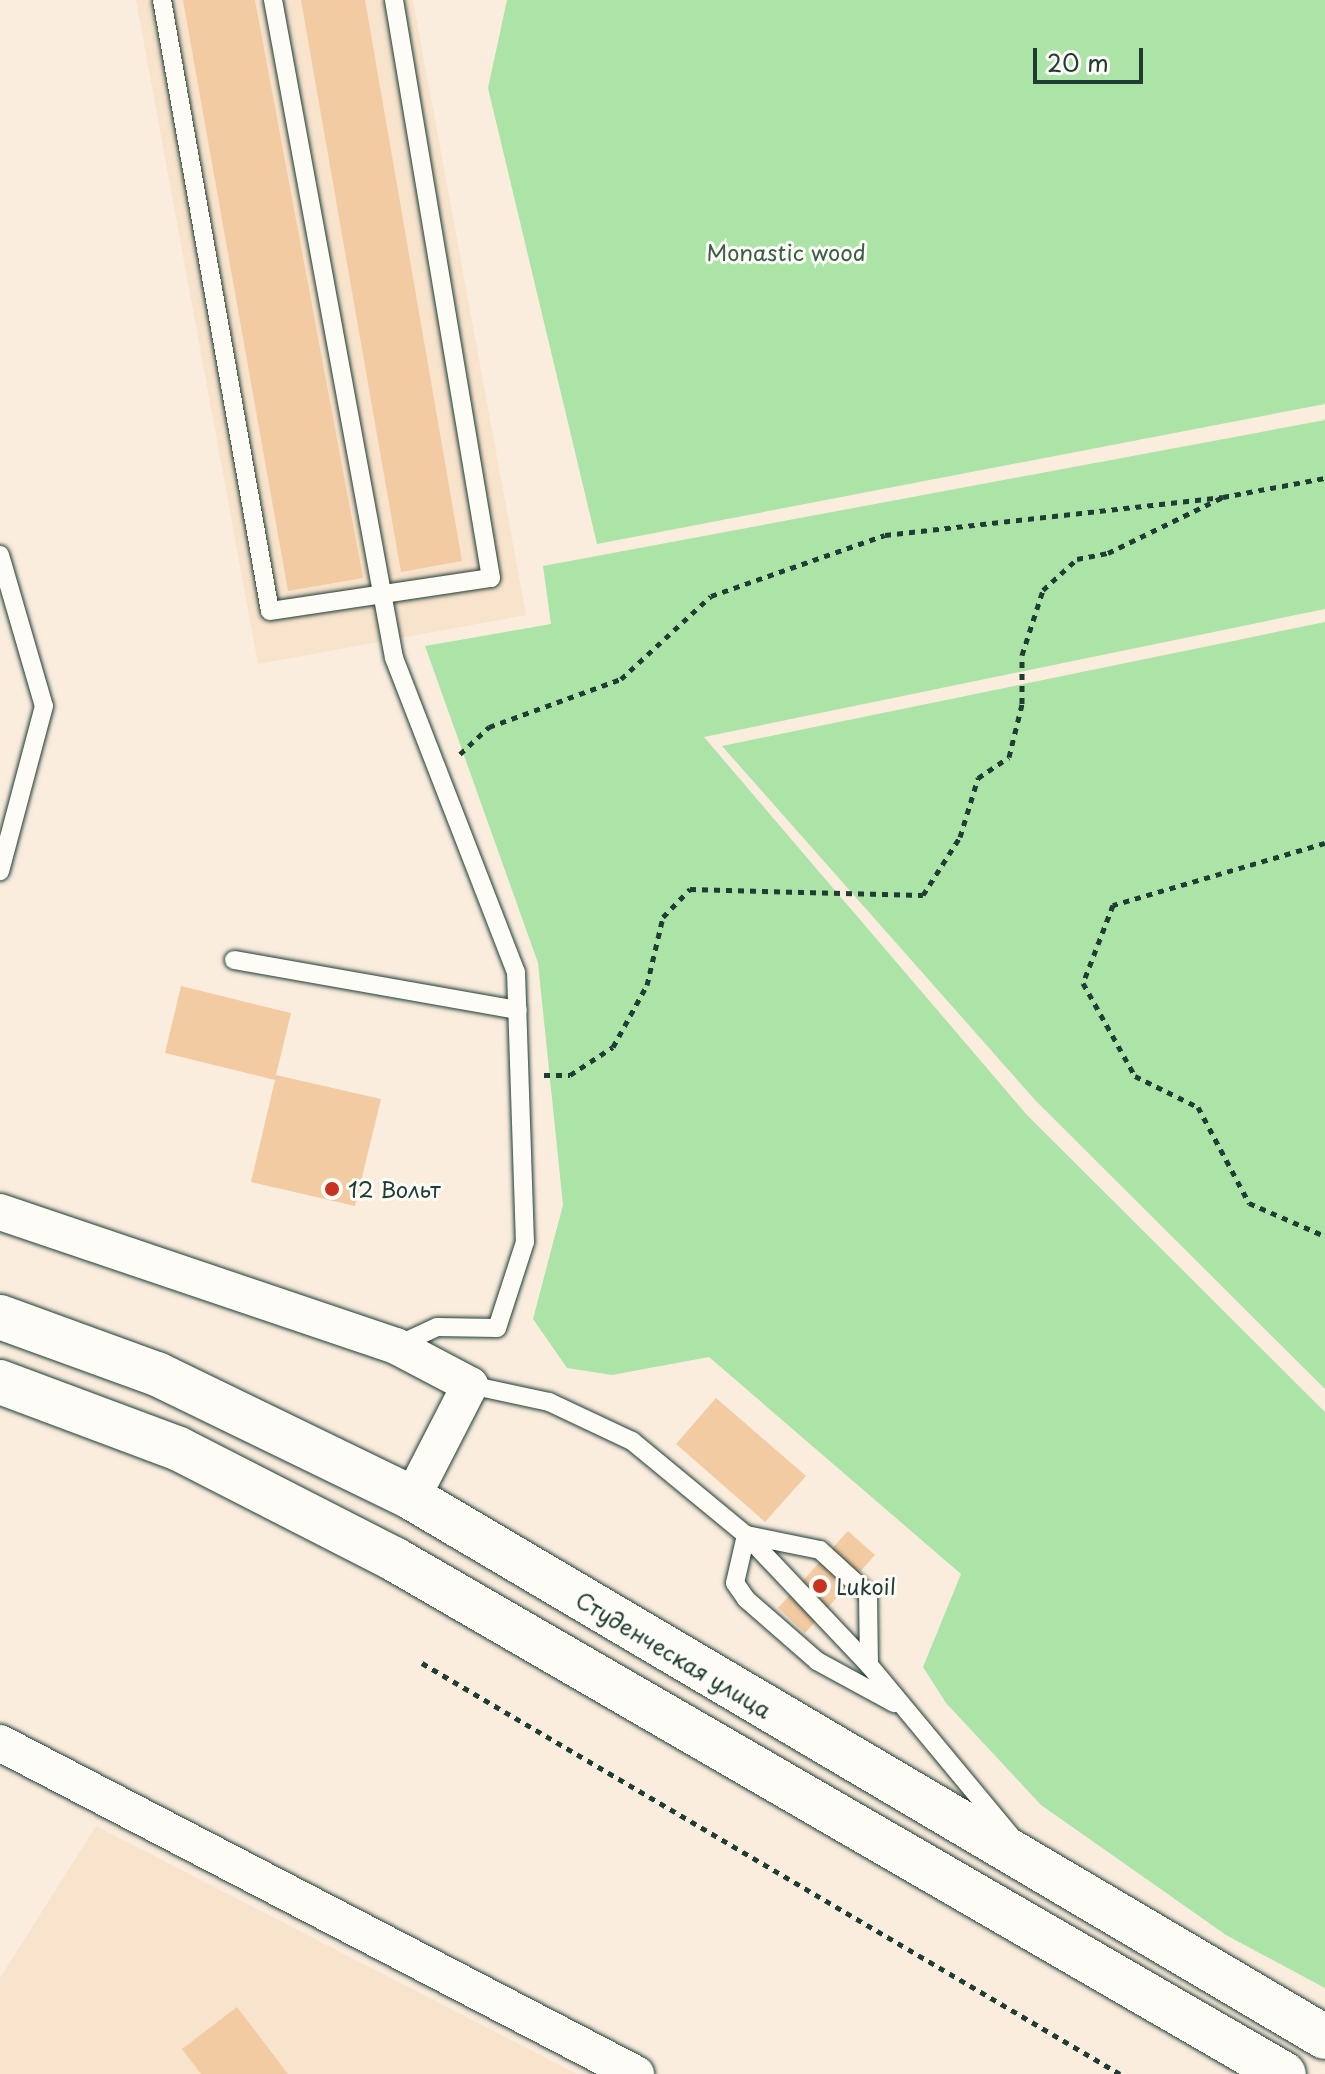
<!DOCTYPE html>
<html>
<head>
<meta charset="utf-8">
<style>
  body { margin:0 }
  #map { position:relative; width:1325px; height:2074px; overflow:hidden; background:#faedde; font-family:"Playpen Sans",sans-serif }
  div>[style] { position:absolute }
  .built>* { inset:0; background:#f8e3cc }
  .green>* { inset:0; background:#ace4a8 }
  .building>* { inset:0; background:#f3cba3 }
  .path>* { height:5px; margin-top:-2.5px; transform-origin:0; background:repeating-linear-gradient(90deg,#1f3d34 0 6px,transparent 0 12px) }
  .roads { filter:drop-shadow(0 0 2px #1f3d34) drop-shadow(0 0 2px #1f3d34) }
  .lane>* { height:18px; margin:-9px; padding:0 9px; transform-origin:9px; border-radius:9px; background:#fdfcf7 }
  .street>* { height:36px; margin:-18px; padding:0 18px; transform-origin:18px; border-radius:18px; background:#fdfcf7 }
  .secondary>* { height:44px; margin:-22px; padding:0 22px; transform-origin:22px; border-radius:22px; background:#fdfcf7 }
  .dots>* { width:22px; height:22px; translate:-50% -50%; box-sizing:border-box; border:4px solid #fdfcf7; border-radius:50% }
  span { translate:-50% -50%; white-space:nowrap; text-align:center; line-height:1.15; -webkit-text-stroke:6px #fdfcf7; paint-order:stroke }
  .park-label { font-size:22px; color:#3b5e4b }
  .poi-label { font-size:22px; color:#1f3d34 }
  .left { translate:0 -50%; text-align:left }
  .street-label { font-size:22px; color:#1f3d34 }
  .scale { position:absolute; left:1033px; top:48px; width:110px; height:36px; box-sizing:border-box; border:4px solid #1f3d34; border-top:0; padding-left:10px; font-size:24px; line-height:28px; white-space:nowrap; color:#1f3d34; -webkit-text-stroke:6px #fdfcf7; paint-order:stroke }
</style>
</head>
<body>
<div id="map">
  <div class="built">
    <i style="clip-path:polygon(136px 0,413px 0,526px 615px,258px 664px)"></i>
    <i style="clip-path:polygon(96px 1826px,577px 2074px,0 2074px,0 1978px)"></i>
  </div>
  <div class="green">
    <i style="clip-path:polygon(507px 0,1325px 0,1325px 404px,597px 544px,488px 88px)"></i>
    <i style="clip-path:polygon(1325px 420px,1325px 609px,704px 737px,1027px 1115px,1325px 1412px,1325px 1988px,1226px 1935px,1041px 1805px,946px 1703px,923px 1667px,961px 1574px,709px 1357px,612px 1375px,567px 1368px,533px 1319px,563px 1205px,538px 963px,425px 646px,551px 624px,543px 566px)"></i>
    <i style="clip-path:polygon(1325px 622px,1325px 1389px,1035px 1100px,722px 746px)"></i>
  </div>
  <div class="building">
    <i style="clip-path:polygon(183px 0,255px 0,363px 578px,288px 591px)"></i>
    <i style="clip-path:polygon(301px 0,365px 0,462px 561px,401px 572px)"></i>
    <i style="clip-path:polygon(181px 986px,291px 1013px,276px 1075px,381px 1099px,355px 1206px,251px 1182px,275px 1080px,165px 1053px)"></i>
    <i style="clip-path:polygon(716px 1398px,806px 1476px,765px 1522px,676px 1444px)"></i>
    <i style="clip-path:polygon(848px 1531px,875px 1555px,805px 1633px,778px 1608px)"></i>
    <i style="clip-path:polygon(237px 2007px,288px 2074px,201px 2074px,182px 2049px)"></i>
  </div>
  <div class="path">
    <i style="left:460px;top:754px;width:40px;rotate:-43deg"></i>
    <i style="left:489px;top:727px;width:140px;rotate:-20deg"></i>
    <i style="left:621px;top:679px;width:122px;rotate:-42.7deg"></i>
    <i style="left:711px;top:596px;width:184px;rotate:-19.3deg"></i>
    <i style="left:885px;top:535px;width:340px;rotate:-6.4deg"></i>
    <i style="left:1223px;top:497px;width:104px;rotate:-10.6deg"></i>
    <i style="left:1325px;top:843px;width:221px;rotate:163.7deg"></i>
    <i style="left:1113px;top:905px;width:84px;rotate:111deg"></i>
    <i style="left:1083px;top:983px;width:107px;rotate:60.8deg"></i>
    <i style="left:1135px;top:1076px;width:70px;rotate:26.2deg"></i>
    <i style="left:1198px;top:1107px;width:109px;rotate:62deg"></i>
    <i style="left:1249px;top:1203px;width:83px;rotate:23.5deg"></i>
    <i style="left:544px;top:1075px;width:26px"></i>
    <i style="left:570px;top:1075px;width:51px;rotate:-33.1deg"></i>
    <i style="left:613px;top:1047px;width:71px;rotate:-61.3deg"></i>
    <i style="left:647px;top:985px;width:70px;rotate:-76.8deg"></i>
    <i style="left:663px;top:917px;width:39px;rotate:-46deg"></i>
    <i style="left:690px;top:889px;width:233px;rotate:1.5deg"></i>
    <i style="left:923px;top:895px;width:69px;rotate:-57.5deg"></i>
    <i style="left:960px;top:837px;width:62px;rotate:-73deg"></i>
    <i style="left:978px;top:778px;width:37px;rotate:-34deg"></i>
    <i style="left:1009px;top:757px;width:55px;rotate:-76.2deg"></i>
    <i style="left:1022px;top:704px;width:49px;rotate:-90deg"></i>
    <i style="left:1022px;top:655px;width:68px;rotate:-72.1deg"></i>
    <i style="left:1043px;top:590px;width:46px;rotate:-42.4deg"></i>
    <i style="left:1077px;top:559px;width:32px;rotate:-11deg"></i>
    <i style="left:1108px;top:553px;width:128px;rotate:-26deg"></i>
    <i style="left:422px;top:1663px;width:810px;rotate:30.49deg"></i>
  </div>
  <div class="roads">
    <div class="lane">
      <i style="left:162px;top:0;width:620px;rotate:79.98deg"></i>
      <i style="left:270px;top:611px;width:223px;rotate:-8.5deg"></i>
      <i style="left:491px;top:578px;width:586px;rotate:-99.53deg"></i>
      <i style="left:273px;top:0;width:669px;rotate:79.58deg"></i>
      <i style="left:394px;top:658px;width:337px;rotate:68.8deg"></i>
      <i style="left:516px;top:972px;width:270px;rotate:88.1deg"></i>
      <i style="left:525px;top:1242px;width:90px;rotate:108deg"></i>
      <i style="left:497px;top:1328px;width:60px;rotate:-179deg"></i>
      <i style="left:437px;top:1327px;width:45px;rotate:155.1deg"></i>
      <i style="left:0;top:555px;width:157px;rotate:73.8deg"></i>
      <i style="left:44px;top:706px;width:171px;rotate:104.9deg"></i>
      <i style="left:234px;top:960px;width:288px;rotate:10deg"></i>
      <i style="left:470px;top:1385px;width:81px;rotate:12.1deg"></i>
      <i style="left:549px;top:1402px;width:92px;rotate:25.2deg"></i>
      <i style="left:632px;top:1441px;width:148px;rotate:39.5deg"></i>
      <i style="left:746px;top:1535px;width:179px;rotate:46.6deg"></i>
      <i style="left:869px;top:1665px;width:222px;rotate:50.3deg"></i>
      <i style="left:869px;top:1665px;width:71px;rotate:-90.8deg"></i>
      <i style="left:868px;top:1594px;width:65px;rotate:-137.5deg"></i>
      <i style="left:820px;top:1550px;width:76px;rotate:-168.5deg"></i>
      <i style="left:746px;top:1535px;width:49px;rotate:102.9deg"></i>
      <i style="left:735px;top:1583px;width:19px;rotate:55deg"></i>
      <i style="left:746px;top:1599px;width:94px;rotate:41.1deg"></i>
      <i style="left:817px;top:1661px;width:88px;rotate:28.6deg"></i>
    </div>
    <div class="street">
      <i style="left:0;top:1212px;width:418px;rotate:18.7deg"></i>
      <i style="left:396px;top:1346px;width:84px;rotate:27.8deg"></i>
      <i style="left:470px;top:1385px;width:127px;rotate:117.2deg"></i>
      <i style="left:0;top:1743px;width:717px;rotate:27.49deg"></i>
    </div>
    <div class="secondary">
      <i style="left:0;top:1317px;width:167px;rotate:20deg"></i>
      <i style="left:157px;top:1374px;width:284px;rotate:25.9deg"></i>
      <i style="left:412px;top:1498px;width:1060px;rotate:30.56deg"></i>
      <i style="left:0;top:1382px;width:191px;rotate:20.5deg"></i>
      <i style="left:179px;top:1449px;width:242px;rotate:27.1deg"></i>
      <i style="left:394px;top:1559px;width:1028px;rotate:30.06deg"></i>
    </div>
  </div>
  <div class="dots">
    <i style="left:332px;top:1189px;background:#c8321e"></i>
    <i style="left:820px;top:1586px;background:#c8321e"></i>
  </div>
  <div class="park-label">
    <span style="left:786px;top:252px">Monastic wood</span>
  </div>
  <div class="poi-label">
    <span class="left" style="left:348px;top:1189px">12 Вольт</span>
    <span class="left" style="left:836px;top:1586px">Lukoil</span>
  </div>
  <div class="street-label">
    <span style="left:674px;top:1654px;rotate:31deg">Студенческая улица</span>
  </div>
  <div class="scale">20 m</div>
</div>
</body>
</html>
